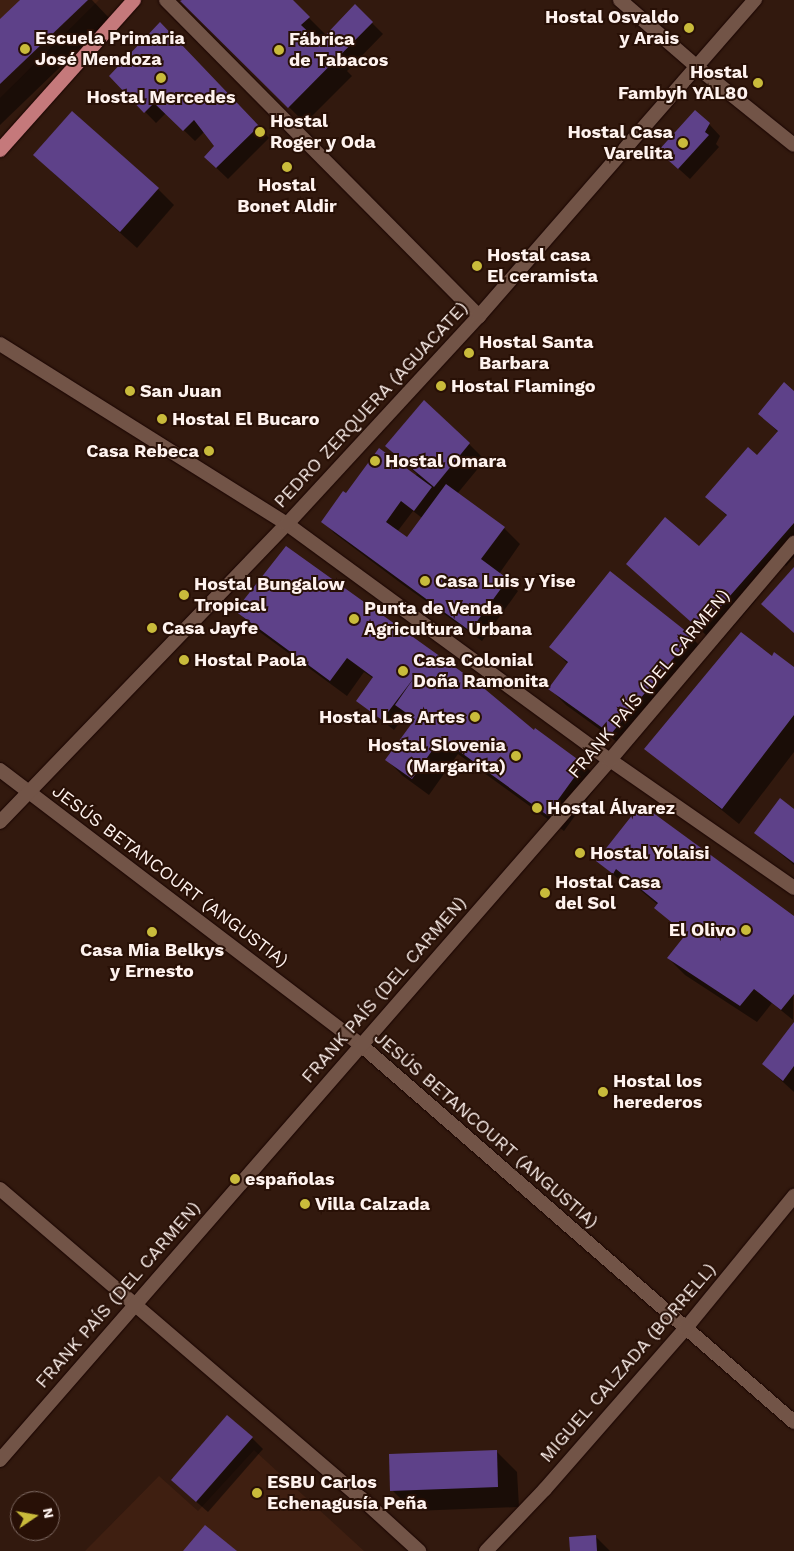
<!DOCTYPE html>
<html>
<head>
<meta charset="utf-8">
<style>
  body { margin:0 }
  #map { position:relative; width:794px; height:1551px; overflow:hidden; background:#32190e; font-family:"Work Sans",sans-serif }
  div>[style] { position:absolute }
  .built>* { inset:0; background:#3f1f11 }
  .shadow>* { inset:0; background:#0007 }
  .building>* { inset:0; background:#5e4189 }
  .roads { filter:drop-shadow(0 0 1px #190400) drop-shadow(0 0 1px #190400) }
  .minor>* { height:14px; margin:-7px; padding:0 7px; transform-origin:7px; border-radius:7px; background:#725447 }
  .primary>* { height:14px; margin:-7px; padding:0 7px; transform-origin:7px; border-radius:7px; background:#c5797b }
  .dots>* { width:14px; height:14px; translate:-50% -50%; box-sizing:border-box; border:2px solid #281006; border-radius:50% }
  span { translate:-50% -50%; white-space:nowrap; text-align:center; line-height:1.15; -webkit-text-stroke:4px #281006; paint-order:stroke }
  .poi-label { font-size:18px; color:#fef2ee; font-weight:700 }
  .right { translate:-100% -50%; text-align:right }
  .left { translate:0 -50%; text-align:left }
  .street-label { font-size:18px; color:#fef2ee }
  .north { position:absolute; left:10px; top:1491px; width:50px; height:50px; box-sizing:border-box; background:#281006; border:1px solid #7e6a63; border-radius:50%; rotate:78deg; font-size:14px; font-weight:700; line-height:20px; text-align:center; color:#fef2ee }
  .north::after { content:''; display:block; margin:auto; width:18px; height:22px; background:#c9bb3b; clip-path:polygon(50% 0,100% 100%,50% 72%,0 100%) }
</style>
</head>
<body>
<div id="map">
  <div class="built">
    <i style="clip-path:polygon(0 0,99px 0,0 98px)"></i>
    <i style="clip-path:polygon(254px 1450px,364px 1551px,85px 1551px,159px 1476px,198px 1511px)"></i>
  </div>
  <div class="shadow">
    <i style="clip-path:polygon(22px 0,92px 0,110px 19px,0 125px,0 21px)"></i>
    <i style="clip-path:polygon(184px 0,291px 0,326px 35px,355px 6px,383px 34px,347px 71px,352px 76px,305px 123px,182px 1px)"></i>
    <i style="clip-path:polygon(171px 35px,269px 138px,228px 179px,205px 157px,216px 146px,204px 132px,195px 141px,166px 113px,156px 123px,110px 76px)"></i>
    <i style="clip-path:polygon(709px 124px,720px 136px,716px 144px,719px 147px,690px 179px,671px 162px)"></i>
    <i style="clip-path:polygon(51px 171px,158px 189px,174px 205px,137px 248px)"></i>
    <i style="clip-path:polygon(794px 393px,794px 557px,786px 566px,781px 561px,751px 595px,756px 600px,717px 645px,627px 563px,708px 556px,727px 516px,707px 497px,763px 461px,778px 432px,759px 414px)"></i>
    <i style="clip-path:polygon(evenodd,469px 444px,485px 460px,457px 494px,504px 528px,520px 544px,499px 574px,518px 591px,482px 641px,402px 584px,334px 533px,323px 521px,346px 495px,415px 476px,417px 474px,386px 446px,469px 444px,413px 511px,422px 518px,407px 539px,397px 532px,413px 511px)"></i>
    <i style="clip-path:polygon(287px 548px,534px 731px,584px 764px,600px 781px,564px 831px,458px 754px,429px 795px,403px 776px,387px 760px,414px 722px,406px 714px,394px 730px,358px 701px,374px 679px,364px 672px,347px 696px,253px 627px,237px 611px)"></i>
    <i style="clip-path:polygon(741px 633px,772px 657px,794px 668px,794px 752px,739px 824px,646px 749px)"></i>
    <i style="clip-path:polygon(691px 637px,707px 653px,628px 750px,566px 705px,550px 689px,568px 664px,551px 647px)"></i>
    <i style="clip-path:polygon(794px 810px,794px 865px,756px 833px)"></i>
    <i style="clip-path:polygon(598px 861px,794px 918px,793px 1020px,772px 1003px,757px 1022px,685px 975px,668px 958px,686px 935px,656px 908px,658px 905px,628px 880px,624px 884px)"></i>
    <i style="clip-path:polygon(794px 1025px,794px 1092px,763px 1064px)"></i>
    <i style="clip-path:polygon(252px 1438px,263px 1449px,208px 1512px,184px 1491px)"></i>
    <i style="clip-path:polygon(496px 1451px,517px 1472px,519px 1507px,413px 1511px,392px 1490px)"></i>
    <i style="clip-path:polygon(596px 1537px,610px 1551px,571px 1551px)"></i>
  </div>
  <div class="building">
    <i style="clip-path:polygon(20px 0,88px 0,0 84px,0 19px)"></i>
    <i style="clip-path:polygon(182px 0,293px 0,310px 17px,301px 25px,319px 42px,355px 4px,373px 22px,288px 108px,180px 1px)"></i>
    <i style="clip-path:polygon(160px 22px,259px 126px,216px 168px,204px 157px,214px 146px,194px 120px,183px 131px,154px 103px,144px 113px,109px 76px)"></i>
    <i style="clip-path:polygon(695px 110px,710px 123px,705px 132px,709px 135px,678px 169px,658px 151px)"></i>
    <i style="clip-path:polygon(72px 111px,159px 188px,120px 232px,33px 155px)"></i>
    <i style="clip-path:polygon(784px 382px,794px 391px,794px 523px,700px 630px,626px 564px,665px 517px,699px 546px,727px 515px,705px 497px,748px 447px,757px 455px,778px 431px,758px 414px)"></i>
    <i style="clip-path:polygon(424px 400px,470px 443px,434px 487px,385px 446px)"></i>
    <i style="clip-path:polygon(379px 448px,432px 487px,414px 511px,401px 501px,386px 522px,407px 537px,446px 484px,505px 527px,481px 559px,508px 579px,470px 631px,321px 522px,343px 491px,346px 493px)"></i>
    <i style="clip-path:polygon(286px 546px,480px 685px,534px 730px,535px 728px,584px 764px,547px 815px,441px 738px,412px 779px,385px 760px,415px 719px,395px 705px,416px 675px,382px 720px,356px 701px,373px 677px,347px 658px,330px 681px,235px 611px)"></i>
    <i style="clip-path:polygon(794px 567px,794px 633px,761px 604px)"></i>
    <i style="clip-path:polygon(610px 571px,692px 636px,611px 734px,548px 689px,568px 662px,549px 647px)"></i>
    <i style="clip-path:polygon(741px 632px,772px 656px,774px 652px,794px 667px,794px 715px,722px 809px,644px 749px)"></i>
    <i style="clip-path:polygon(780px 798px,794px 809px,794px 863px,754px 833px)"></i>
    <i style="clip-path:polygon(641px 804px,794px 916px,794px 994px,781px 1010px,754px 989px,740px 1006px,667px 958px,686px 934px,654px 908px,658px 903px,616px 869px,613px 874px,596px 861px)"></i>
    <i style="clip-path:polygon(794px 1022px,794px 1066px,783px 1081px,762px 1064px)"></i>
    <i style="clip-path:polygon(227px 1415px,253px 1437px,196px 1502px,171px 1480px)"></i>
    <i style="clip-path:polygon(497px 1450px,498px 1487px,390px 1491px,389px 1454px)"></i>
    <i style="clip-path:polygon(205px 1525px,237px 1551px,183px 1551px)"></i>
    <i style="clip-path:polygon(596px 1535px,597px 1551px,570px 1551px,569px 1537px)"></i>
  </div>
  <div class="roads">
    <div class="minor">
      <i style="left:166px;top:0;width:445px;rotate:45.3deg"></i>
      <i style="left:620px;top:0;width:102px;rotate:41deg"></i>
      <i style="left:697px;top:67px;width:124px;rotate:38.8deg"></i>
      <i style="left:0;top:344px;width:339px;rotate:32.1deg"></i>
      <i style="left:287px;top:524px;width:400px;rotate:36.2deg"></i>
      <i style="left:610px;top:760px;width:224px;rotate:34.8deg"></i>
      <i style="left:0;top:770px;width:454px;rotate:37.3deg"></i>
      <i style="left:361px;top:1045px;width:574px;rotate:41.05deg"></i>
      <i style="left:0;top:822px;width:414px;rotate:-46.1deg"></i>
      <i style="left:287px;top:524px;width:283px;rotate:-47.3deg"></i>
      <i style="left:479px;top:316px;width:420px;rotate:-48.9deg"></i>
      <i style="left:0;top:1189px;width:475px;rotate:40.6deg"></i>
      <i style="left:361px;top:1498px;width:79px;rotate:42.4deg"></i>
      <i style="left:0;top:1460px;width:928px;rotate:-48.93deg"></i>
      <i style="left:610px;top:760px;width:285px;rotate:-49.7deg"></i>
      <i style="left:486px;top:1551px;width:86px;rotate:-46.4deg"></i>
      <i style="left:545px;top:1489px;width:214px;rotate:-48.8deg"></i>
      <i style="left:686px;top:1328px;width:171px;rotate:-50.7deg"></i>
    </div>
    <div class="primary">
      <i style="left:0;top:150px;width:201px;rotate:-48.2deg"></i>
    </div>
  </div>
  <div class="dots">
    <i style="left:689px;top:28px;background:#c9bb3b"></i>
    <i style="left:25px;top:49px;background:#c9bb3b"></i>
    <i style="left:279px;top:50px;background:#c9bb3b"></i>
    <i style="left:161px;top:78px;background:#c9bb3b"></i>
    <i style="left:758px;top:83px;background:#c9bb3b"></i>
    <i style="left:260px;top:132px;background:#c9bb3b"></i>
    <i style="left:683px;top:143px;background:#c9bb3b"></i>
    <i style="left:287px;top:167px;background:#c9bb3b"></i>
    <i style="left:477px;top:266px;background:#c9bb3b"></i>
    <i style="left:469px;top:353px;background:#c9bb3b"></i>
    <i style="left:441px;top:386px;background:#c9bb3b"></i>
    <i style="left:130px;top:391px;background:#c9bb3b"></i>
    <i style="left:162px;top:419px;background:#c9bb3b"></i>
    <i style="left:209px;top:451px;background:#c9bb3b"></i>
    <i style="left:375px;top:461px;background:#c9bb3b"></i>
    <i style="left:425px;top:581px;background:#c9bb3b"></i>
    <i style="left:184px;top:595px;background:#c9bb3b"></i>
    <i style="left:354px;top:619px;background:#c9bb3b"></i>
    <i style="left:152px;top:628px;background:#c9bb3b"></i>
    <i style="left:184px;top:660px;background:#c9bb3b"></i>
    <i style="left:403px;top:671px;background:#c9bb3b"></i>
    <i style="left:475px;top:717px;background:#c9bb3b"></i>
    <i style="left:516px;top:756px;background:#c9bb3b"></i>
    <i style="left:537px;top:808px;background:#c9bb3b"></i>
    <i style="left:580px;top:853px;background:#c9bb3b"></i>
    <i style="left:545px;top:893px;background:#c9bb3b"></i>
    <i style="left:746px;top:930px;background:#c9bb3b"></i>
    <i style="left:152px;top:932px;background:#c9bb3b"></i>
    <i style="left:603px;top:1092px;background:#c9bb3b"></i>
    <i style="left:235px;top:1179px;background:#c9bb3b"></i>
    <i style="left:305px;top:1204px;background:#c9bb3b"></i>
    <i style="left:257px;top:1493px;background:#c9bb3b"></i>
  </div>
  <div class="poi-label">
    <span class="right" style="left:679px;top:28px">Hostal Osvaldo<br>y Arais</span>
    <span class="left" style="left:35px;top:49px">Escuela Primaria<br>José Mendoza</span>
    <span class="left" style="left:289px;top:50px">Fábrica<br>de Tabacos</span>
    <span class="right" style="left:748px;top:83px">Hostal<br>Fambyh YAL80</span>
    <span style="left:161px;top:97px">Hostal Mercedes</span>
    <span class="left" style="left:270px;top:132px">Hostal<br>Roger y Oda</span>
    <span class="right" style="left:673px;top:143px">Hostal Casa<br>Varelita</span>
    <span style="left:287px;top:196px">Hostal<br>Bonet Aldir</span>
    <span class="left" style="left:487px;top:266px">Hostal casa<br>El ceramista</span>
    <span class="left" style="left:479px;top:353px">Hostal Santa<br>Barbara</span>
    <span class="left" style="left:451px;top:386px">Hostal Flamingo</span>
    <span class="left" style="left:140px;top:391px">San Juan</span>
    <span class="left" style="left:172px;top:419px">Hostal El Bucaro</span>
    <span class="right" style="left:199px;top:451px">Casa Rebeca</span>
    <span class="left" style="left:385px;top:461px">Hostal Omara</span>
    <span class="left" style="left:435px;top:581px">Casa Luis y Yise</span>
    <span class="left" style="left:194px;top:595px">Hostal Bungalow<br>Tropical</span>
    <span class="left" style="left:364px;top:619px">Punta de Venda<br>Agricultura Urbana</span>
    <span class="left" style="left:162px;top:628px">Casa Jayfe</span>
    <span class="left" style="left:194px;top:660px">Hostal Paola</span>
    <span class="left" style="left:413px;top:671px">Casa Colonial<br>Doña Ramonita</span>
    <span class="right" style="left:465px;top:717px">Hostal Las Artes</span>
    <span class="right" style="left:506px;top:756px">Hostal Slovenia<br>(Margarita)</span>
    <span class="left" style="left:547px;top:808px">Hostal Álvarez</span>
    <span class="left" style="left:590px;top:853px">Hostal Yolaisi</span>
    <span class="left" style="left:555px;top:893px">Hostal Casa<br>del Sol</span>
    <span class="right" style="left:736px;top:930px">El Olivo</span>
    <span style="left:152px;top:961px">Casa Mia Belkys<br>y Ernesto</span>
    <span class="left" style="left:613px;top:1092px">Hostal los<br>herederos</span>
    <span class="left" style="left:245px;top:1179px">españolas</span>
    <span class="left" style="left:315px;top:1204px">Villa Calzada</span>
    <span class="left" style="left:267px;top:1493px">ESBU Carlos<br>Echenagusía Peña</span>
  </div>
  <div class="street-label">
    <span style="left:371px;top:405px;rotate:-47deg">PEDRO ZERQUERA (AGUACATE)</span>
    <span style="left:649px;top:684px;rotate:-50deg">FRANK PAÍS (DEL CARMEN)</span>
    <span style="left:170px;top:876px;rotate:37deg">JESÚS BETANCOURT (ANGUSTIA)</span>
    <span style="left:384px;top:990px;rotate:-49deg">FRANK PAÍS (DEL CARMEN)</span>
    <span style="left:486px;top:1130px;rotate:41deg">JESÚS BETANCOURT (ANGUSTIA)</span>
    <span style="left:118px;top:1295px;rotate:-49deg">FRANK PAÍS (DEL CARMEN)</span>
    <span style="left:628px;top:1363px;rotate:-49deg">MIGUEL CALZADA (BORRELL)</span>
  </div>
  <div class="north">N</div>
</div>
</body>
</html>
